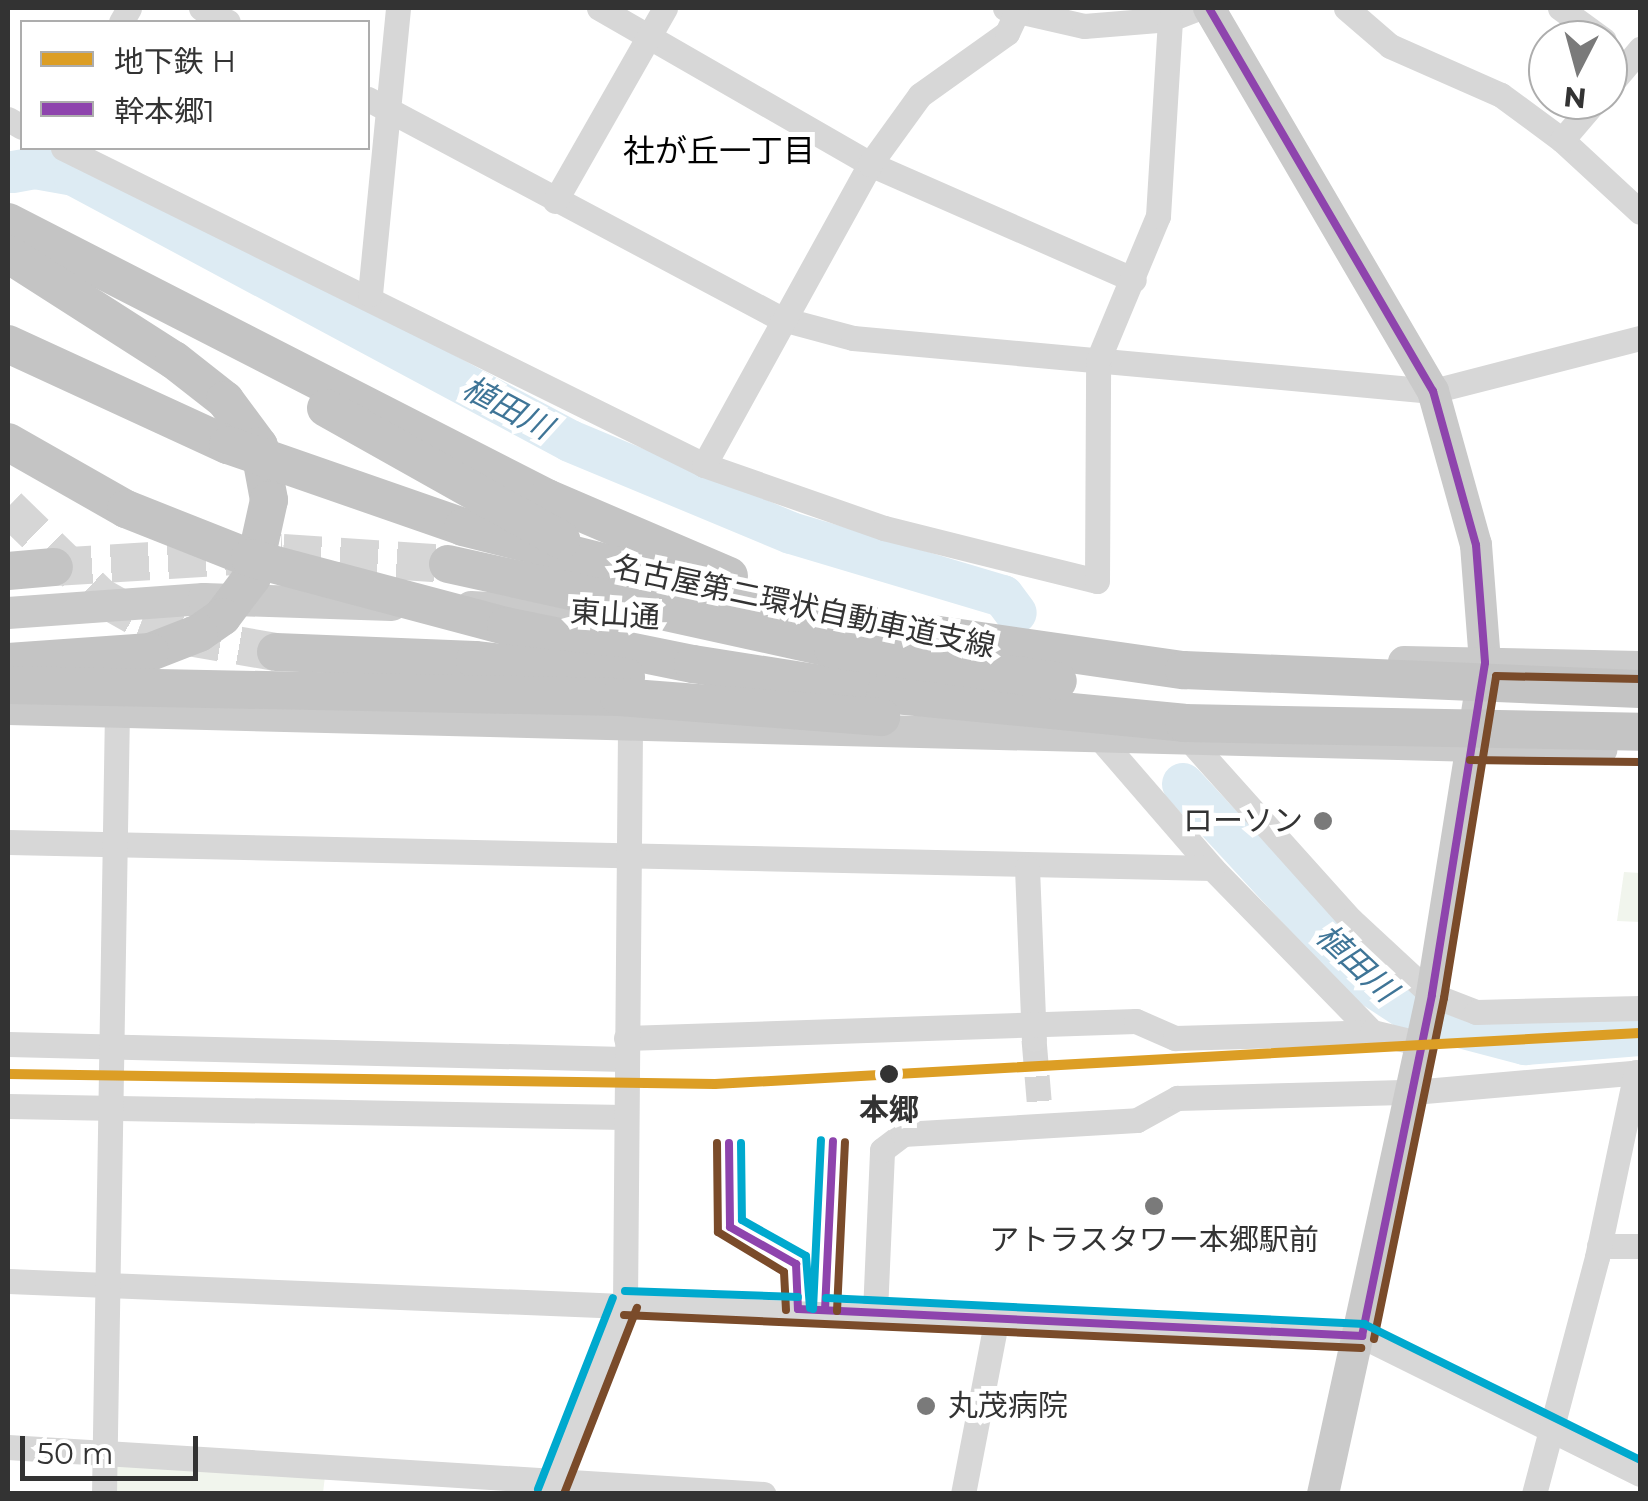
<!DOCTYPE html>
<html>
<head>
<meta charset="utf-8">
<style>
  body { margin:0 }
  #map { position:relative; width:1648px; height:1501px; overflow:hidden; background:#fff; font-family:Montserrat,"Noto Sans JP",sans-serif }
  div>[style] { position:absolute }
  .green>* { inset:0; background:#f1f5ed }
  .river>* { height:42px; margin:-21px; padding:0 21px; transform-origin:21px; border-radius:21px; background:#ddebf3 }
  .minor-tunnel>* { height:25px; margin-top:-12.5px; transform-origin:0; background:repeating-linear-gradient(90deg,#d6d6d6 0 25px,transparent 0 37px) }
  .highway-tunnel>* { height:38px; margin-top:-19px; transform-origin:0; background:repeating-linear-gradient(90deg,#d6d6d6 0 38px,transparent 0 57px) }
  .minor>* { height:25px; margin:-12.5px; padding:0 12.5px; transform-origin:12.5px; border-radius:12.5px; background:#d7d7d7 }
  .major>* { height:32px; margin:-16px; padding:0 16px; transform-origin:16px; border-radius:16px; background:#cacaca }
  .highway>* { height:38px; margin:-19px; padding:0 19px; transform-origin:19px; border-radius:19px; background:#c4c4c4 }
  .bus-1>* { height:8px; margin:-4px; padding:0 4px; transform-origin:4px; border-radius:4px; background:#8e44ad }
  .bus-2>* { height:8px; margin:-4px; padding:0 4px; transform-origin:4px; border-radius:4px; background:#7a4b2a }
  .bus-3>* { height:8px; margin:-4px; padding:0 4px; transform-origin:4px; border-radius:4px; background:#00a9ce }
  .metro-1>* { height:10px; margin:-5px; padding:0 5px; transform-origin:5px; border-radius:5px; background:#dc9e25 }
  .dots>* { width:28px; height:28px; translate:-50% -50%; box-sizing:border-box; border:5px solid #fff; border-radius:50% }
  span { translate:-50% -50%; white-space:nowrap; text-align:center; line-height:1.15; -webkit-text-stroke:10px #fff; paint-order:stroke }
  .street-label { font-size:30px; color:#333 }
  .poi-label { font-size:30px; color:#333 }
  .right { translate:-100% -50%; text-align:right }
  .left { translate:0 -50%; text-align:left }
  .stop-label { font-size:30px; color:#333; font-weight:700 }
  .neighbourhood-label { font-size:32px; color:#000 }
  .water-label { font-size:32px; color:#3f7597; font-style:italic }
  .frame { position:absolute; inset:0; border:10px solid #333; pointer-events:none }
  .legend { position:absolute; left:20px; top:20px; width:350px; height:130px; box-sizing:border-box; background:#fff; border:2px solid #adadad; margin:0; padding:12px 18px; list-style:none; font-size:30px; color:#333 }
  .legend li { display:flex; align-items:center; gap:20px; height:50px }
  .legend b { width:50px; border:2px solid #adadad }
  .north { position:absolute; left:1528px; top:20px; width:100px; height:100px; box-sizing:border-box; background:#fff; border:2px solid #adadad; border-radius:50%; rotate:186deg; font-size:28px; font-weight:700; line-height:40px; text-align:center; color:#333 }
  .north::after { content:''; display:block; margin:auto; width:35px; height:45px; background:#7a7a7a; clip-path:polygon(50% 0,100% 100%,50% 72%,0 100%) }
  .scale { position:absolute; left:20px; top:1436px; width:178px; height:45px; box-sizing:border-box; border:5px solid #333; border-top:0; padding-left:12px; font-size:30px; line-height:35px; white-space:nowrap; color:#333; -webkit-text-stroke:8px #fff; paint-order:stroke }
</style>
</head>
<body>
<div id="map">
  <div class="green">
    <i style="clip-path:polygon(1624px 872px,1640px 873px,1640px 922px,1617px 921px)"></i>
    <i style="clip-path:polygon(110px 1463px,325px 1476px,323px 1493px,110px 1494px)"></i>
  </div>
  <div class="river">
    <i style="left:13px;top:172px;width:22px;rotate:-10deg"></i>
    <i style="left:35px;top:168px;width:40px;rotate:10deg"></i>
    <i style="left:74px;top:175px;width:563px;rotate:28.2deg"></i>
    <i style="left:570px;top:441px;width:239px;rotate:22.6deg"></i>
    <i style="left:791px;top:533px;width:221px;rotate:16.6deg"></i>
    <i style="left:1003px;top:596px;width:21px;rotate:53deg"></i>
    <i style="left:1183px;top:784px;width:270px;rotate:47.3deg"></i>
    <i style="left:1366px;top:982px;width:62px;rotate:33.2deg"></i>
    <i style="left:1418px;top:1016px;width:111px;rotate:14.7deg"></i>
    <i style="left:1525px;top:1044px;width:115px;rotate:-4.5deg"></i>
  </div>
  <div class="minor-tunnel">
    <i style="left:1034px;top:1039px;width:71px;rotate:85.2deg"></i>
  </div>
  <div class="highway-tunnel">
    <i style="left:8px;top:507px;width:129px;rotate:44.1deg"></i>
    <i style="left:101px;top:597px;width:47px;rotate:29.3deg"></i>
    <i style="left:142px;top:620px;width:44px;rotate:21.3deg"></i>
    <i style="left:183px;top:636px;width:94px;rotate:9.8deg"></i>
    <i style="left:54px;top:567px;width:229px;rotate:-3.5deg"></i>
    <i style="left:283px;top:553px;width:165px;rotate:3.8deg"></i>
  </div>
  <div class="minor">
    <i style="left:201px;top:8px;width:30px;rotate:27deg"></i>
    <i style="left:599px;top:8px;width:313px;rotate:29.9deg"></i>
    <i style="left:870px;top:164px;width:288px;rotate:23.7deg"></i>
    <i style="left:1005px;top:8px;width:81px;rotate:12.8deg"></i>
    <i style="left:1084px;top:26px;width:86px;rotate:-4.7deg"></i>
    <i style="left:1170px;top:19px;width:31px;rotate:-21deg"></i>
    <i style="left:1346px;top:8px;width:58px;rotate:40.8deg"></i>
    <i style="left:1390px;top:46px;width:121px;rotate:23.8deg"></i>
    <i style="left:1501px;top:95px;width:76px;rotate:36.4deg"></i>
    <i style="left:1562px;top:140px;width:106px;rotate:42.7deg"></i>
    <i style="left:1560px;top:8px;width:54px;rotate:36deg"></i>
    <i style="left:121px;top:22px;width:16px;rotate:-60deg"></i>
    <i style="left:1608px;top:87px;width:50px;rotate:-49.9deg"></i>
    <i style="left:368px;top:99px;width:469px;rotate:28deg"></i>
    <i style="left:782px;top:319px;width:73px;rotate:15deg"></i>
    <i style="left:853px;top:338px;width:582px;rotate:5.22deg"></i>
    <i style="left:1433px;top:391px;width:214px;rotate:-14.4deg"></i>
    <i style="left:8px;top:119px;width:16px;rotate:30deg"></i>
    <i style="left:1562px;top:140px;width:52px;rotate:-49.6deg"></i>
    <i style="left:63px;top:148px;width:715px;rotate:26.31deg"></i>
    <i style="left:704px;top:465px;width:191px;rotate:19.3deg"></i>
    <i style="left:884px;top:528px;width:219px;rotate:14deg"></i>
    <i style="left:1097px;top:581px;width:221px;rotate:-89.7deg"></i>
    <i style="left:1098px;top:360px;width:156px;rotate:-67.4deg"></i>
    <i style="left:1158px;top:216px;width:197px;rotate:-86.5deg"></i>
    <i style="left:555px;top:201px;width:222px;rotate:-60.3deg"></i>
    <i style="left:370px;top:294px;width:287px;rotate:-84.4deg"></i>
    <i style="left:704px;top:465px;width:344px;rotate:-61.1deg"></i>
    <i style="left:870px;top:164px;width:85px;rotate:-54.1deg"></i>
    <i style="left:920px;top:95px;width:107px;rotate:-35.5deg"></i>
    <i style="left:1007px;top:33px;width:21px;rotate:-65deg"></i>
    <i style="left:1103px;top:742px;width:167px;rotate:49.1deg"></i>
    <i style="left:1212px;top:868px;width:229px;rotate:45.7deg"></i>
    <i style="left:1192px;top:743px;width:238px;rotate:48.1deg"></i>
    <i style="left:1351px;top:920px;width:110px;rotate:42.8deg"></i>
    <i style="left:1432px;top:995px;width:47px;rotate:21.1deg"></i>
    <i style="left:1476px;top:1012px;width:164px;rotate:-1.4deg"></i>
    <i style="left:8px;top:842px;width:1204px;rotate:1.24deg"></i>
    <i style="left:1027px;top:868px;width:171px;rotate:87.7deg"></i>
    <i style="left:626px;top:1038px;width:510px;rotate:-1.91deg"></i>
    <i style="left:1136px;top:1021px;width:43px;rotate:23.6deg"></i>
    <i style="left:1175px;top:1038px;width:197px;rotate:-1.7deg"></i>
    <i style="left:1372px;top:1032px;width:51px;rotate:13.5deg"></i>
    <i style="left:8px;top:1044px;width:616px;rotate:1.39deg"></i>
    <i style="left:8px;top:1106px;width:617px;rotate:1.02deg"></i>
    <i style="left:1599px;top:1246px;width:41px"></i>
    <i style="left:8px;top:1281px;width:1355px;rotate:2.33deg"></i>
    <i style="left:1362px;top:1336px;width:310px;rotate:26.4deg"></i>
    <i style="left:875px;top:1312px;width:162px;rotate:-87.5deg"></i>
    <i style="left:882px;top:1150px;width:26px;rotate:-37deg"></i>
    <i style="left:903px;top:1134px;width:234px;rotate:-3.4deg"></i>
    <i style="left:1137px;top:1120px;width:46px;rotate:-28.8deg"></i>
    <i style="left:1177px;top:1098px;width:236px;rotate:-1.5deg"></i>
    <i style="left:1413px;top:1092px;width:228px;rotate:-5deg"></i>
    <i style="left:8px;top:1447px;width:757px;rotate:3.56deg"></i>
    <i style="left:104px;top:1494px;width:783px;rotate:-89.05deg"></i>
    <i style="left:550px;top:1494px;width:205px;rotate:-68.6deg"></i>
    <i style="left:625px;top:1303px;width:574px;rotate:-89.5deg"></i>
    <i style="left:963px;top:1494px;width:180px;rotate:-79.1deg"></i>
    <i style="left:1534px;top:1494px;width:245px;rotate:-75.1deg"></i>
    <i style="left:1597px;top:1257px;width:189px;rotate:-78.1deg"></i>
  </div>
  <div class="major">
    <i style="left:1209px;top:8px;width:444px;rotate:59.7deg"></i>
    <i style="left:1433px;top:391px;width:160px;rotate:74.4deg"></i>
    <i style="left:1476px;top:545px;width:118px;rotate:85.6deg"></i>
    <i style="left:1485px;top:663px;width:336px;rotate:99.1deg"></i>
    <i style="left:1432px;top:995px;width:511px;rotate:102.32deg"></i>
    <i style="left:471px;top:607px;width:151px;rotate:3deg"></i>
    <i style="left:8px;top:613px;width:196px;rotate:-4.1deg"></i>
    <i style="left:204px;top:599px;width:188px;rotate:1.8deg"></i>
    <i style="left:1404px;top:662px;width:236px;rotate:1.2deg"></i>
    <i style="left:8px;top:709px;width:1594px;rotate:1.44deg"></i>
  </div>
  <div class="highway">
    <i style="left:8px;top:222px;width:606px;rotate:27.12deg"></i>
    <i style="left:547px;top:498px;width:198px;rotate:23.2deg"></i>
    <i style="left:8px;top:254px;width:197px;rotate:32.6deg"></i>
    <i style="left:174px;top:360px;width:65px;rotate:38.1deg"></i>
    <i style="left:225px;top:400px;width:57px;rotate:53.5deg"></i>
    <i style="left:259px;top:446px;width:55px;rotate:79.5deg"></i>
    <i style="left:269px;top:500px;width:79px;rotate:102.4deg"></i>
    <i style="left:252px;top:577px;width:50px;rotate:126.9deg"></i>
    <i style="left:222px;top:617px;width:28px;rotate:145deg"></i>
    <i style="left:199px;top:633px;width:53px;rotate:158.8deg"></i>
    <i style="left:150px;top:652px;width:142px;rotate:176deg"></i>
    <i style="left:8px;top:344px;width:242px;rotate:24.7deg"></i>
    <i style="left:228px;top:445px;width:249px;rotate:19.2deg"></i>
    <i style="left:463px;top:527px;width:376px;rotate:14.1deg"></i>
    <i style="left:828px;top:619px;width:360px;rotate:8.2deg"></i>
    <i style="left:1184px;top:670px;width:456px;rotate:2.4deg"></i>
    <i style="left:326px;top:408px;width:270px;rotate:29.3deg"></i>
    <i style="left:8px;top:442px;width:136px;rotate:29.6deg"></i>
    <i style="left:126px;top:509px;width:133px;rotate:21.6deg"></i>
    <i style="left:250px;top:558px;width:265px;rotate:14.9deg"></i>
    <i style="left:506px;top:626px;width:191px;rotate:11.5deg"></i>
    <i style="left:693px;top:664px;width:194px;rotate:8.9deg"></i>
    <i style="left:885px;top:694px;width:300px;rotate:5.5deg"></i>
    <i style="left:1184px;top:723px;width:456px;rotate:1.1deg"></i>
    <i style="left:448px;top:564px;width:394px;rotate:12.4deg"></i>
    <i style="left:833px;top:649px;width:227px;rotate:8.1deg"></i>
    <i style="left:8px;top:571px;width:46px;rotate:-5deg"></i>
    <i style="left:276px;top:652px;width:199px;rotate:2.3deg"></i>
    <i style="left:475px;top:660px;width:152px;rotate:6.4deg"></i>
    <i style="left:8px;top:685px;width:611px;rotate:1.13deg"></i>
    <i style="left:619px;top:697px;width:263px;rotate:4.4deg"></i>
  </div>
  <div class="bus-1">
    <i style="left:1209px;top:8px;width:444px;rotate:59.7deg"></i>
    <i style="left:1433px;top:391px;width:160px;rotate:74.4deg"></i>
    <i style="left:1476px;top:545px;width:118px;rotate:85.6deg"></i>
    <i style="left:1485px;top:663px;width:336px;rotate:99.1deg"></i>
    <i style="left:1432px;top:995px;width:348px;rotate:101.6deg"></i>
    <i style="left:729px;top:1143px;width:84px;rotate:89.3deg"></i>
    <i style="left:730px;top:1227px;width:76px;rotate:29.3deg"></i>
    <i style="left:796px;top:1264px;width:45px;rotate:87.5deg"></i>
    <i style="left:798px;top:1309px;width:565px;rotate:2.74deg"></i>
    <i style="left:825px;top:1310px;width:169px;rotate:-87.3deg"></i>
  </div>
  <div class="bus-2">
    <i style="left:1470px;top:760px;width:170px;rotate:0.7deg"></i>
    <i style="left:717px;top:1143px;width:89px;rotate:89.4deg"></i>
    <i style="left:718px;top:1232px;width:77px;rotate:31.2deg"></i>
    <i style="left:784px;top:1272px;width:38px;rotate:87deg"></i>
    <i style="left:837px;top:1311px;width:169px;rotate:-87.3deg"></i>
    <i style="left:624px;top:1315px;width:738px;rotate:2.56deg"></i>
    <i style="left:1374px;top:1339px;width:348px;rotate:-78.4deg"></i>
    <i style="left:1444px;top:998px;width:326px;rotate:-80.8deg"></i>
    <i style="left:1496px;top:676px;width:144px;rotate:1.2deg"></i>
    <i style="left:564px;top:1494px;width:200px;rotate:-68.6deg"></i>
  </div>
  <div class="bus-3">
    <i style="left:741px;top:1143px;width:77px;rotate:89.3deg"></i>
    <i style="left:742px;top:1220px;width:73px;rotate:29.4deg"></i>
    <i style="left:806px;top:1256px;width:52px;rotate:85.6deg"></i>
    <i style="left:625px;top:1291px;width:173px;rotate:2deg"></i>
    <i style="left:826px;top:1298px;width:539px;rotate:2.77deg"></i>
    <i style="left:1364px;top:1324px;width:308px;rotate:26.2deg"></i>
    <i style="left:813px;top:1309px;width:169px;rotate:-87.3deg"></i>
    <i style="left:538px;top:1489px;width:205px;rotate:-68.6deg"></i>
  </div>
  <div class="metro-1">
    <i style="left:8px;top:1074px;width:707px;rotate:0.81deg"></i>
    <i style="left:715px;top:1084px;width:926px;rotate:-3.16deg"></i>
  </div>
  <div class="dots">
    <i style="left:1323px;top:821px;background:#7a7a7a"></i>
    <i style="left:889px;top:1074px;background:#333"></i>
    <i style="left:1154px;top:1206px;background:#7a7a7a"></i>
    <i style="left:926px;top:1406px;background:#7a7a7a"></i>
  </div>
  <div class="street-label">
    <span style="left:804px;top:607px;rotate:12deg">名古屋第二環状自動車道支線</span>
    <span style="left:615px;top:615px;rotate:4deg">東山通</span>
  </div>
  <div class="poi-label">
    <span class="right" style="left:1303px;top:821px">ローソン</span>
    <span style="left:1154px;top:1240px">アトラスタワー本郷駅前</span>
    <span class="left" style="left:948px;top:1406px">丸茂病院</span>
  </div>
  <div class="stop-label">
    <span style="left:889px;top:1110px">本郷</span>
  </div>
  <div class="neighbourhood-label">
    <span style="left:719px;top:151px">社が丘一丁目</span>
  </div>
  <div class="water-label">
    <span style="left:507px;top:408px;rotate:28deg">植田川</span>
    <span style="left:1356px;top:963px;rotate:43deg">植田川</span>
  </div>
  <div class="frame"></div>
  <ul class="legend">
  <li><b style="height:12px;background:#dc9e25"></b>地下鉄 H</li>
  <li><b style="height:12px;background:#8e44ad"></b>幹本郷1</li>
  </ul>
  <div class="north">N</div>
  <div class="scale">50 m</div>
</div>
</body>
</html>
